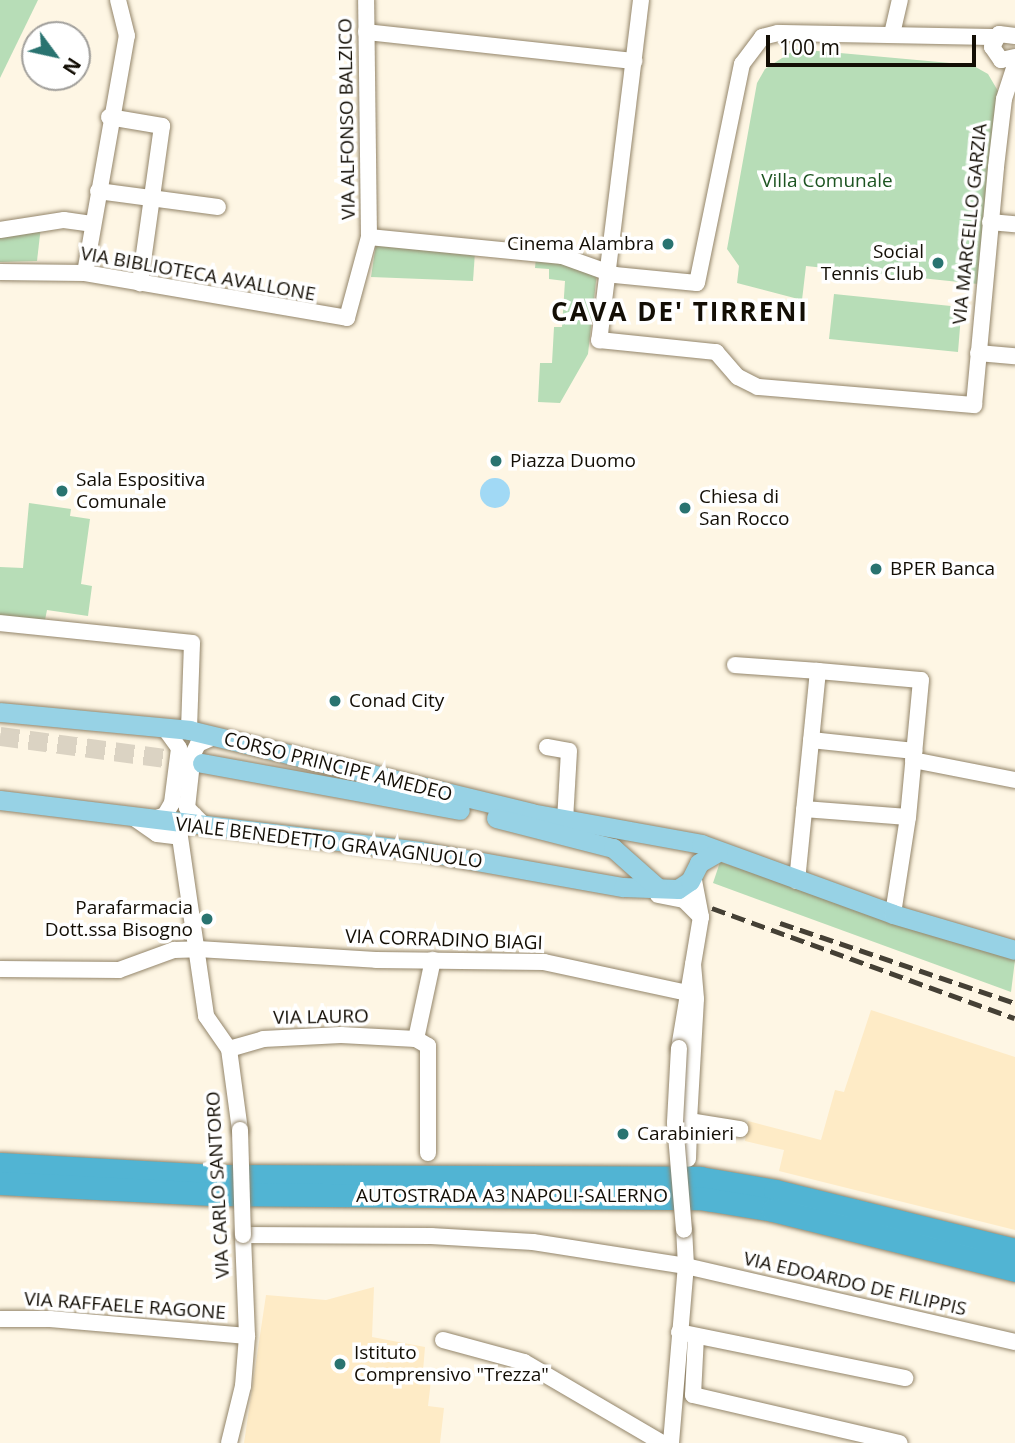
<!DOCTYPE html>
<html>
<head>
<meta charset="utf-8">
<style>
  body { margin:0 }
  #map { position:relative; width:1015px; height:1443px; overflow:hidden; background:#fef6e4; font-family:"Open Sans",sans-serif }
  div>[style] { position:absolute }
  .built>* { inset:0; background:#feebc6 }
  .green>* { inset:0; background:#b7ddb7 }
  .water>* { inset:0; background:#a1d9f5 }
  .round { border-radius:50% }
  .major-tunnel>* { height:19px; margin-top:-9.5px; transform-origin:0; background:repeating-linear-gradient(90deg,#dbd3c3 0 19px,transparent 0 29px) }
  .roads { filter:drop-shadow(0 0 2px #93856a) drop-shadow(0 0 2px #93856a) }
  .minor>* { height:16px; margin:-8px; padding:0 8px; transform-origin:8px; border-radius:8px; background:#fff }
  .major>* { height:19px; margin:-9.5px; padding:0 9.5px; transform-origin:9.5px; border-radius:9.5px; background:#97d2e5 }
  .highway>* { height:23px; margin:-11.5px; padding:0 11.5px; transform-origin:11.5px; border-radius:11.5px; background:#51b4d3 }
  .rail>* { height:4.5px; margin-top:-2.25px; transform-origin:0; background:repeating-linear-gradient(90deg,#454035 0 14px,transparent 0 21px) }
  .bridges { filter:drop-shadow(0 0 2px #93856a) drop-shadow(0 0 2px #93856a) }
  .minor-bridge>* { height:16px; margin:-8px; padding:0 8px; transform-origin:8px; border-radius:8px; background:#fff }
  .dots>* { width:19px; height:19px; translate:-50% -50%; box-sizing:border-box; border:4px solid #fff; border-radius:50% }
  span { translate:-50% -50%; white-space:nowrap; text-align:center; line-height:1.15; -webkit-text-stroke:7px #fff; paint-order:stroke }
  .street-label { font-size:19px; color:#130e05 }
  .park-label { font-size:19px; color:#1d5421 }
  .poi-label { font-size:19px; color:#130e05 }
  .right { translate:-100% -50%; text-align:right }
  .left { translate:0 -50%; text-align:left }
  .district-label { font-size:26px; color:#130e05; font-weight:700; letter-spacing:2px }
  .north { position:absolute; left:21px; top:21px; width:70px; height:70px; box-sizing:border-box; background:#fff; border:2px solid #a19f9b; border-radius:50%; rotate:123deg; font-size:19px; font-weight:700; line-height:28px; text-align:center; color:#130e05 }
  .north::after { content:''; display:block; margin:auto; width:24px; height:32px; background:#297370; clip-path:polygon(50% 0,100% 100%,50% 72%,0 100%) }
  .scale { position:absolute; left:766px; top:35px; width:210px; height:32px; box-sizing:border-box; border:4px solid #130e05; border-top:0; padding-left:9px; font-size:21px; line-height:24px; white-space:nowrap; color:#130e05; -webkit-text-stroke:5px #fff; paint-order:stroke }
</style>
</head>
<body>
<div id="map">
  <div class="built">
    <i style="clip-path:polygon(871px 1010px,1015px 1057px,1015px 1230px,779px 1171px,784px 1150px,745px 1141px,748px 1121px,821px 1140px,835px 1090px,844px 1092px)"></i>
    <i style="clip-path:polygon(374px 1287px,372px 1337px,425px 1347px,423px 1371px,432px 1372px,428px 1406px,444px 1408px,440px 1443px,244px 1443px,266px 1295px,326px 1300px)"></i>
  </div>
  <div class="green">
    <i style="clip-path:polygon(0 0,38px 0,0 78px)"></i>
    <i style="clip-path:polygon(796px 49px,972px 65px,988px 74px,998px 91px,978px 284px,806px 266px,802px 300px,737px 283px,739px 266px,727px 249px,757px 83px,765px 69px)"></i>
    <i style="clip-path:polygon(41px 226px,37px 261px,0 262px,0 235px)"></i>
    <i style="clip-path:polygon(376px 244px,475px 252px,473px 281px,371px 277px)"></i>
    <i style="clip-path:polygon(536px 257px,597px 272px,588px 354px,560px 403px,538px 402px,540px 363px,552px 363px,554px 327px,562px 327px,565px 281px,549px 279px,549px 269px,535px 268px)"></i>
    <i style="clip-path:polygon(834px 294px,951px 306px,950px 314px,961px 315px,958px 352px,829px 339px)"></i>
    <i style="clip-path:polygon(29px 503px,71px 509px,70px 516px,90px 519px,81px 584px,92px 586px,88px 616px,47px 610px,45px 620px,0 619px,0 567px,23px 568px)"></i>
    <i style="clip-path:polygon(720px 862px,1015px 960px,1011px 992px,713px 883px)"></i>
  </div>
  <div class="water">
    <i class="round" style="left:480px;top:478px;width:30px;height:30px"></i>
  </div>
  <div class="major-tunnel">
    <i style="left:0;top:736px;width:196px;rotate:7.6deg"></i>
  </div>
  <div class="roads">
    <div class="minor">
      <i style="left:641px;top:0;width:343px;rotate:97deg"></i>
      <i style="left:599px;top:340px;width:118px;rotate:5.9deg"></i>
      <i style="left:716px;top:352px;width:33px;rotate:49deg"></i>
      <i style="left:738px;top:377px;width:22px;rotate:27deg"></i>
      <i style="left:758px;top:387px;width:217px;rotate:4.8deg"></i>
      <i style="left:974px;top:405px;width:239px;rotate:-84.7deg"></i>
      <i style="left:996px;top:167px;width:68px;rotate:-83.3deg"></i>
      <i style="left:1004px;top:99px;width:35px;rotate:-72deg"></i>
      <i style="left:366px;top:32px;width:270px;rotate:6.2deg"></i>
      <i style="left:892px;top:34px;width:35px;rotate:-77deg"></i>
      <i style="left:1015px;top:36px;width:16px;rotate:-173deg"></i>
      <i style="left:999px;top:34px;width:15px;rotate:118deg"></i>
      <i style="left:992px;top:47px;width:16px;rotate:55deg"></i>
      <i style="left:1001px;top:60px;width:14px;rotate:-12deg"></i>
      <i style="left:109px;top:117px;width:54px;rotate:9.6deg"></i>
      <i style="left:162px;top:126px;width:159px;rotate:98deg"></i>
      <i style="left:98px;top:191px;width:121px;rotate:7.6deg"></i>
      <i style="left:990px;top:222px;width:25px;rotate:5deg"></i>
      <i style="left:0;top:230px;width:65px;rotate:-8.9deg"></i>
      <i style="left:64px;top:220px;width:28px;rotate:8deg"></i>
      <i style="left:369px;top:237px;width:194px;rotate:5.6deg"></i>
      <i style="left:562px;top:256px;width:56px;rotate:19.7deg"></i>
      <i style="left:615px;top:275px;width:82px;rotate:5.6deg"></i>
      <i style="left:697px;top:283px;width:224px;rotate:-78.4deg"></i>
      <i style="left:742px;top:64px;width:34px;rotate:-53deg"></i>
      <i style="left:762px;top:37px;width:16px;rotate:-14deg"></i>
      <i style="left:778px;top:33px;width:218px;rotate:1.1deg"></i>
      <i style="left:0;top:272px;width:85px;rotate:0.7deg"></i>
      <i style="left:85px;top:273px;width:266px;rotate:9.7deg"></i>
      <i style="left:347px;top:318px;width:84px;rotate:-74.8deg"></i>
      <i style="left:369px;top:237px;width:237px;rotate:-90.7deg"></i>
      <i style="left:85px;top:273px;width:241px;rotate:-80deg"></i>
      <i style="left:127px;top:36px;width:37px;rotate:-104deg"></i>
      <i style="left:978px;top:353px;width:37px;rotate:5deg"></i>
      <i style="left:0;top:623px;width:193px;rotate:5.9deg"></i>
      <i style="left:192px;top:643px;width:87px;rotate:92deg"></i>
      <i style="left:735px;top:665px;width:83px;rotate:4.1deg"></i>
      <i style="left:811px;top:740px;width:104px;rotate:6.1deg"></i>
      <i style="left:547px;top:747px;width:22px;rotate:10deg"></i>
      <i style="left:569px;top:751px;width:69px;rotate:93.3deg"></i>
      <i style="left:913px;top:760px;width:104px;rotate:11.1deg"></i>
      <i style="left:804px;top:809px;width:104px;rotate:4.4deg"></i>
      <i style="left:134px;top:818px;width:28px;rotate:35deg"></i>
      <i style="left:157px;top:834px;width:23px;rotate:7deg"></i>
      <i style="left:180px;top:837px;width:181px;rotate:81.7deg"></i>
      <i style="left:206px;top:1016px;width:40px;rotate:55.1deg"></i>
      <i style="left:229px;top:1049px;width:82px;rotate:82.3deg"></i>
      <i style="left:150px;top:820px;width:16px;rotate:-18deg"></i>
      <i style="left:165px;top:815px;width:14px;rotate:-60deg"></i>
      <i style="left:172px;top:803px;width:55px;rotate:-82.7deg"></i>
      <i style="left:179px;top:748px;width:24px;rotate:-126deg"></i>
      <i style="left:204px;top:825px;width:24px;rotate:-135deg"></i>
      <i style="left:187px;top:808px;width:54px;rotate:-83.7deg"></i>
      <i style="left:193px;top:754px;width:11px;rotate:-63deg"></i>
      <i style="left:198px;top:744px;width:17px;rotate:-24deg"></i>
      <i style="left:797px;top:881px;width:211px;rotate:-84.3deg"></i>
      <i style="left:818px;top:671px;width:103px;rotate:5deg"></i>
      <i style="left:921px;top:680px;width:138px;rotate:95.4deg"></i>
      <i style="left:908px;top:817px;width:98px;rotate:98.8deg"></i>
      <i style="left:658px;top:895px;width:26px;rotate:11deg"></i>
      <i style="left:684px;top:900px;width:24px;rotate:45deg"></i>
      <i style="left:693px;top:964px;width:35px;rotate:85deg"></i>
      <i style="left:696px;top:999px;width:122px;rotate:93.3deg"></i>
      <i style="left:689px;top:1121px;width:52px;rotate:8.9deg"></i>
      <i style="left:0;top:969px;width:119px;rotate:0.5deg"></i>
      <i style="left:119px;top:970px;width:59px;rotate:-20deg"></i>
      <i style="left:174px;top:950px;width:24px;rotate:-2deg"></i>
      <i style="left:198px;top:949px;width:178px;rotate:3.5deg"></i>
      <i style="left:376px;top:960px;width:168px;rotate:0.7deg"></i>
      <i style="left:544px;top:962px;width:146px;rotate:12.2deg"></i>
      <i style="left:416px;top:1039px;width:14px;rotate:30deg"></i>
      <i style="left:428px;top:1046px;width:107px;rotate:90deg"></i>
      <i style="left:679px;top:1048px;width:133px;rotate:-80.5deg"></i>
      <i style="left:701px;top:917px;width:43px;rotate:-100.8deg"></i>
      <i style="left:229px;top:1049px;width:35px;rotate:-16deg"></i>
      <i style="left:263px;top:1039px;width:78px;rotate:-2.9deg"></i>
      <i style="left:341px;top:1035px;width:75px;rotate:3.1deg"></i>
      <i style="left:416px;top:1039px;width:81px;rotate:-77.9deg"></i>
      <i style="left:688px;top:1159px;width:38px;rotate:-88deg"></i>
      <i style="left:0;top:1319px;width:50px"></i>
      <i style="left:50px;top:1319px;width:198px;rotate:4.9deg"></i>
      <i style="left:679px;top:1332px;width:231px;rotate:11.5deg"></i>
      <i style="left:696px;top:1336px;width:59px;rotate:92.9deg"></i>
      <i style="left:693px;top:1395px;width:212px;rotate:13.1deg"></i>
      <i style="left:443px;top:1340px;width:84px;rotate:15.2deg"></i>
      <i style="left:524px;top:1362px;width:160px;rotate:30.4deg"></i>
      <i style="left:229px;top:1443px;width:59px;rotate:-76.2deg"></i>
      <i style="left:243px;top:1386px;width:50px;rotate:-85.4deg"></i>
      <i style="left:247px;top:1336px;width:101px;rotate:-92.3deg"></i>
      <i style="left:243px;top:1235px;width:188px;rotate:0.3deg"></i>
      <i style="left:431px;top:1236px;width:102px;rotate:3.4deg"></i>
      <i style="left:533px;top:1242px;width:155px;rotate:8.9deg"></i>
      <i style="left:686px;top:1266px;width:338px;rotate:13deg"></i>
      <i style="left:671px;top:1443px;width:178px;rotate:-85.2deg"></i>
      <i style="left:686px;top:1266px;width:36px;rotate:-93deg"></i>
    </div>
    <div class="major">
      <i style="left:0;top:712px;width:190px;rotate:5.4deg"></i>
      <i style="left:189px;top:730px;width:352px;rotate:13.6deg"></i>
      <i style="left:531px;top:813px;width:173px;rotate:10.3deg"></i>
      <i style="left:701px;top:844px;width:204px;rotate:20deg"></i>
      <i style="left:893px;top:914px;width:127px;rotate:16.4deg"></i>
      <i style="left:202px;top:763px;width:262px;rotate:10.3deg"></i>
      <i style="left:0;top:800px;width:423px;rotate:6.9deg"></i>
      <i style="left:420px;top:851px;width:206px;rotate:10.1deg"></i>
      <i style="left:623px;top:887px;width:55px;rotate:2.1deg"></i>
      <i style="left:678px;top:889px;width:14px;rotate:-34deg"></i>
      <i style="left:690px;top:881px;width:20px;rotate:-63deg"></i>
      <i style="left:699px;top:863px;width:22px;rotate:-30deg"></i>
      <i style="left:496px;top:818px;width:121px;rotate:14.4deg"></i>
      <i style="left:613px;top:848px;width:60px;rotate:41.6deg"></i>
    </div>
    <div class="highway">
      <i style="left:0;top:1164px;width:215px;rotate:3.2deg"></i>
      <i style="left:215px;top:1176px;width:485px;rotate:0.2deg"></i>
      <i style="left:700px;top:1178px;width:76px;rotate:9.8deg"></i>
      <i style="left:775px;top:1191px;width:247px;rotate:13.8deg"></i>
      <i style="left:0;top:1183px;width:212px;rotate:3deg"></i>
      <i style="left:212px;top:1194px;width:487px;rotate:0.5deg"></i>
      <i style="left:699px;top:1198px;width:75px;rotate:9.2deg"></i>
      <i style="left:773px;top:1210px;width:249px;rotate:13.9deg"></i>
    </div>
  </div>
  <div class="rail">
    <i style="left:712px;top:908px;width:322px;rotate:20deg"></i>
    <i style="left:780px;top:923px;width:248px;rotate:18.8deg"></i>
  </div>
  <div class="bridges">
    <div class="minor-bridge">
      <i style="left:679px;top:1048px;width:75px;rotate:93.1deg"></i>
      <i style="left:675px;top:1123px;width:107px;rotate:85.2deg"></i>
      <i style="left:240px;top:1130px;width:105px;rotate:88.4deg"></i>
    </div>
  </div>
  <div class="dots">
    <i style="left:668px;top:244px;background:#297370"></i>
    <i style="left:938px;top:263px;background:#297370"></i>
    <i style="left:496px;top:461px;background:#297370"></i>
    <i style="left:62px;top:491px;background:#297370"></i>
    <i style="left:685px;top:508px;background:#297370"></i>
    <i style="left:876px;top:569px;background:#297370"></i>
    <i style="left:335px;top:701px;background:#297370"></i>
    <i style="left:207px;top:919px;background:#297370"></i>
    <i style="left:623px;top:1134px;background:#297370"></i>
    <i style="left:340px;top:1364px;background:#297370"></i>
  </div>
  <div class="street-label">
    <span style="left:347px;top:119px;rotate:-91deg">VIA ALFONSO BALZICO</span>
    <span style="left:970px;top:224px;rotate:-84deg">VIA MARCELLO GARZIA</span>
    <span style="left:198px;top:274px;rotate:10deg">VIA BIBLIOTECA AVALLONE</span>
    <span style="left:338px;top:767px;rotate:14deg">CORSO PRINCIPE AMEDEO</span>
    <span style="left:329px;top:843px;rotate:7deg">VIALE BENEDETTO GRAVAGNUOLO</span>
    <span style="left:444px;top:940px;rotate:2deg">VIA CORRADINO BIAGI</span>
    <span style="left:321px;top:1017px;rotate:-1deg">VIA LAURO</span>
    <span style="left:218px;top:1185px;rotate:-93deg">VIA CARLO SANTORO</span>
    <span style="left:512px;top:1196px">AUTOSTRADA A3 NAPOLI-SALERNO</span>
    <span style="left:855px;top:1284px;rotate:13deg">VIA EDOARDO DE FILIPPIS</span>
    <span style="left:125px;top:1306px;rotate:4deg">VIA RAFFAELE RAGONE</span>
  </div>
  <div class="park-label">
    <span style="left:827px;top:181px">Villa Comunale</span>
  </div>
  <div class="poi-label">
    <span class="right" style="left:654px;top:244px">Cinema Alambra</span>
    <span class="right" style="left:924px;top:263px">Social<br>Tennis Club</span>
    <span class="left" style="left:510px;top:461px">Piazza Duomo</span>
    <span class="left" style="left:76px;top:491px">Sala Espositiva<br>Comunale</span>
    <span class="left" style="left:699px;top:508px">Chiesa di<br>San Rocco</span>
    <span class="left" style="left:890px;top:569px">BPER Banca</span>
    <span class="left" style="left:349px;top:701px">Conad City</span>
    <span class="right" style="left:193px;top:919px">Parafarmacia<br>Dott.ssa Bisogno</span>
    <span class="left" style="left:637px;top:1134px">Carabinieri</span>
    <span class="left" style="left:354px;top:1364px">Istituto<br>Comprensivo "Trezza"</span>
  </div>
  <div class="district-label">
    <span style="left:680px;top:312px">CAVA DE' TIRRENI</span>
  </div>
  <div class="north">N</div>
  <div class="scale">100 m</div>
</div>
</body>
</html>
